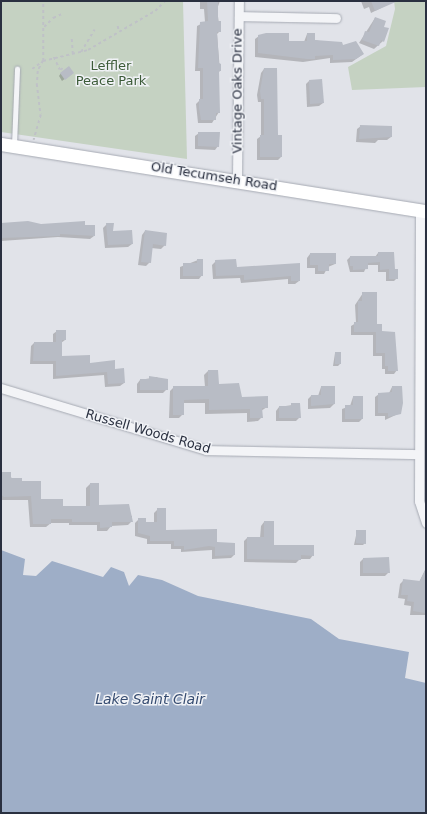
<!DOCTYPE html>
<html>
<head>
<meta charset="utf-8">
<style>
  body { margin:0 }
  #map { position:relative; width:427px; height:814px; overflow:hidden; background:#e1e3e9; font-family:"DejaVu Sans",sans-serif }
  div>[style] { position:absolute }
  .green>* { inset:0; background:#c5d2c2 }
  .water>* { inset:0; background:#9eaec7 }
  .shadow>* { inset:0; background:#0003 }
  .building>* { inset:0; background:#b8bcc5 }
  .path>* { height:1.5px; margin-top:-0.75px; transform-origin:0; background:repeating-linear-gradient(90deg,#bfc1c7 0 3px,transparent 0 6px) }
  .roads { filter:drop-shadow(0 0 1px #a6aab3) drop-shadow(0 0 1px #a6aab3) }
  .lane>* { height:4.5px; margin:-2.25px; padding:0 2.25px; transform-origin:2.25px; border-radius:2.25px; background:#f3f4f7 }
  .street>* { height:9px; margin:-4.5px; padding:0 4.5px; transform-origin:4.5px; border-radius:4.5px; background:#f3f4f7 }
  .secondary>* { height:13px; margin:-6.5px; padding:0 6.5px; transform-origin:6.5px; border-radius:6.5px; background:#fff }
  span { translate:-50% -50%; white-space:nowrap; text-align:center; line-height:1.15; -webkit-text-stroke:3px #f0f2f6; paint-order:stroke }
  .park-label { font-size:13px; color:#3c5b38 }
  .street-label { font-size:13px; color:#2a3040 }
  .water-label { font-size:14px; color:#364c71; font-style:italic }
  .frame { position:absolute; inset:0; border:2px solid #2a3040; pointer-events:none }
</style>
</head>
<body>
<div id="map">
  <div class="green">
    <i style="clip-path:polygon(1px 1px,183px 1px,187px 159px,1px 132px)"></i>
    <i style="clip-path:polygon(394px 1px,426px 1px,426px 87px,352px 90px,348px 67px,386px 46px,395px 9px)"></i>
  </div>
  <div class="water">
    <i style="clip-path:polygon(1px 550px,25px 559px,23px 575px,36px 576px,52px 561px,103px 577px,111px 567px,124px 572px,129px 586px,138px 575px,162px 580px,198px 596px,311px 619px,339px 639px,409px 652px,405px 678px,426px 683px,426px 813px,1px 813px)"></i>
  </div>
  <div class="shadow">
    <i style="clip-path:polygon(200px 1px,220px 1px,217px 9px,220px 31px,217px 34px,220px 71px,218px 73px,219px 112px,212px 123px,198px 123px,196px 104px,200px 100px,200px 71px,195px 71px,197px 26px,205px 22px,204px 9px,200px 9px)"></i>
    <i style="clip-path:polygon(361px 1px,385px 1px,387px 5px,371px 13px,369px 7px,364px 9px)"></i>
    <i style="clip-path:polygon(375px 18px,383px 27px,383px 41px,374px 49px,359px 43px)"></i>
    <i style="clip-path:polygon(307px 34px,315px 40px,343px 46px,363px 54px,352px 62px,330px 63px,330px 58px,303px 62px,255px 57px,255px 39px,259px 36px,288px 42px,304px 42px)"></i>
    <i style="clip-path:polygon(264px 69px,281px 157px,278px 160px,257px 160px,257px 139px,261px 136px,261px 102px,258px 102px,257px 95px,261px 73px)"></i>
    <i style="clip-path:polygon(61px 73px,70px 75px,62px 81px,59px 76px)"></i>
    <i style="clip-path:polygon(309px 81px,323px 103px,319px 106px,307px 107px,306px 84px)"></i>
    <i style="clip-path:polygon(361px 126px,391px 137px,387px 140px,378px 140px,375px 143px,356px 142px,357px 129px)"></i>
    <i style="clip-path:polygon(199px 133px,218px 146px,215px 150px,195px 149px,195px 136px)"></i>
    <i style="clip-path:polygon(1px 223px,84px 226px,94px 236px,90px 239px,58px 237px,1px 241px)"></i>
    <i style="clip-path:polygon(107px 224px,112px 232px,132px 244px,128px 247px,105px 248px,103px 228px)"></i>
    <i style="clip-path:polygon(145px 231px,165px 245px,161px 249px,151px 248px,150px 262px,146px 266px,138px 265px,142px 235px)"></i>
    <i style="clip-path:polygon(378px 253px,394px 270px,397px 278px,394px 281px,386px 281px,386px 272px,378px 272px,378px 265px,367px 265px,364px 272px,350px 272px,347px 260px,350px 257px,375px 257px)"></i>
    <i style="clip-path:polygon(310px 254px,335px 264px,328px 267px,324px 274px,315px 274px,315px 268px,307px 268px,307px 258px)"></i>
    <i style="clip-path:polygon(198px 260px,202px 275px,199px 279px,180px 279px,180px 267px)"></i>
    <i style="clip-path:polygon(216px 261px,236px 268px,299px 264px,299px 281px,295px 284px,288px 284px,288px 279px,241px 283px,240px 278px,213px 279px,212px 265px)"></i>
    <i style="clip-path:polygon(363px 293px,397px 370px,394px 374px,385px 374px,385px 369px,382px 369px,382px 356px,373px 356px,373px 335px,351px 335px,351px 326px,356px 323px,355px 305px)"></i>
    <i style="clip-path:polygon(57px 331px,65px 340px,61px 343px,61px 357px,114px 370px,124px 383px,120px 386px,105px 387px,104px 375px,53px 379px,53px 364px,30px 364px,31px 346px,34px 343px,53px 343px,53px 334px)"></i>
    <i style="clip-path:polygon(335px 353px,340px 364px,338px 366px,333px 366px)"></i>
    <i style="clip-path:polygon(208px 371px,218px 385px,241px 398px,267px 407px,261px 411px,262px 417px,258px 421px,247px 422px,247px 413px,205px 414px,205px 403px,183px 403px,183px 414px,179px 418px,169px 418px,170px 391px,174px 387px,205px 387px,204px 375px)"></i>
    <i style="clip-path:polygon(157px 377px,167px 389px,163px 393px,137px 393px,137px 384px,140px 380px)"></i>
    <i style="clip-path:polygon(321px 387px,334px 404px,330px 408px,308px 409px,308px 399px,311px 396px,318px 396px)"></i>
    <i style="clip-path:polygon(392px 387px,401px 387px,400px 413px,385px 420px,385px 416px,375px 416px,375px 397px,379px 394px,389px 393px)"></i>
    <i style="clip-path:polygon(353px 397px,362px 397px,362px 419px,359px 422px,342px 422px,342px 409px,350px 406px)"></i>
    <i style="clip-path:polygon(299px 404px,300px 417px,296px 421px,276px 421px,276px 411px,279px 407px)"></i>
    <i style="clip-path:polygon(1px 473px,21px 482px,40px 500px,62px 507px,86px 507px,86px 488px,90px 484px,98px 506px,132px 516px,132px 521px,128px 525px,111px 526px,107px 531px,97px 531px,97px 525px,69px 525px,69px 523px,51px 523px,46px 527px,30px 527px,28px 500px,1px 500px)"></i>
    <i style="clip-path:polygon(158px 509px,165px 531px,216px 543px,234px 555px,231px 558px,212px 559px,212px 550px,181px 552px,181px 549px,171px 549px,171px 544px,147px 544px,147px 539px,135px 536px,135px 523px,139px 519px,145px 523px,154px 523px,154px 513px)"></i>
    <i style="clip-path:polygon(264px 522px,273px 522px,273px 546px,313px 555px,310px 559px,300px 559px,296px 563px,244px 562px,244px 541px,247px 538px,260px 538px,261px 526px)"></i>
    <i style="clip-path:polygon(357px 531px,365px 543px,363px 545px,354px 545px)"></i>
    <i style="clip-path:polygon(388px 558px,389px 572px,385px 576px,360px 576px,360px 562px,363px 559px)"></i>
    <i style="clip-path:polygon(426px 568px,426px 615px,410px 615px,411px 606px,404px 605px,405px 599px,398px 598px,400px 584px,404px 580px,419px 582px)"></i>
  </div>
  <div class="building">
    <i style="clip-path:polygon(207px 1px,218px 1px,218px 21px,221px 21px,221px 32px,217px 32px,219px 63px,221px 64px,221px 71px,219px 71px,220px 113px,216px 113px,216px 120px,201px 120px,199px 108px,199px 99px,203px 99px,203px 68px,198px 68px,200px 22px,208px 21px)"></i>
    <i style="clip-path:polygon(371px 1px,398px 1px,375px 11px)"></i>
    <i style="clip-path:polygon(375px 17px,386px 21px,384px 27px,389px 28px,384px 42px,381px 40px,379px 46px,362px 40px,365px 31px,369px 32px)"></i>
    <i style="clip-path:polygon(266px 33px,289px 33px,289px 41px,307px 41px,307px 33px,315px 33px,315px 40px,342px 42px,343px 45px,356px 41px,364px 54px,356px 59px,333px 60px,333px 55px,315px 56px,315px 59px,307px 59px,258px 53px,258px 35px)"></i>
    <i style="clip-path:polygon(69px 66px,74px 73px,65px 80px,60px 73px)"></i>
    <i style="clip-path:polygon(264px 68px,277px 68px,278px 135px,282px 135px,282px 157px,260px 157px,260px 135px,264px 135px,264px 99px,261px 99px,260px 91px)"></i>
    <i style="clip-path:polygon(322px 79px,324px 103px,310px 104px,309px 80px)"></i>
    <i style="clip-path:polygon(360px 125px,392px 126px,392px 137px,359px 139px)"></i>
    <i style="clip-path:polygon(198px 132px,220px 132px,219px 147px,198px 146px)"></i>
    <i style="clip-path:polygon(28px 221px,41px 224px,85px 221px,85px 225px,95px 225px,95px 236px,60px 234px,60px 236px,1px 238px,1px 223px)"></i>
    <i style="clip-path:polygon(106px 223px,114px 223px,113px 231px,132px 230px,133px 244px,108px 245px)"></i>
    <i style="clip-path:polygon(145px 230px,167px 233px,166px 246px,153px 244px,151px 263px,141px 262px)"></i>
    <i style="clip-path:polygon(378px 252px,394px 252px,395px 269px,398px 269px,398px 279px,389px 279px,389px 269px,380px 270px,380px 262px,368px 263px,368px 269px,353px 270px,353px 266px,350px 266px,350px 256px,378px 256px)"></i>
    <i style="clip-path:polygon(310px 253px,336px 253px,336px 264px,329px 264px,329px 271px,318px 271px,318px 265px,310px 265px)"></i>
    <i style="clip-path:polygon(197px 259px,203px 259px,203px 276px,183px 276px,183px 263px,197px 263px)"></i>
    <i style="clip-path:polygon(236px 259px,237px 267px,300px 263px,300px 281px,291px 281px,291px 276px,244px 280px,244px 275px,216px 276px,215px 260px)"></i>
    <i style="clip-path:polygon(362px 292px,377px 292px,377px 324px,382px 324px,382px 331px,395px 332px,398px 371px,388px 371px,388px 366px,385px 366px,385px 353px,376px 353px,376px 332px,354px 332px,354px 322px,358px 322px,358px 301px,362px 301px)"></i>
    <i style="clip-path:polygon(56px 330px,66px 330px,66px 340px,62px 340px,62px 356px,90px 355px,90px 363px,115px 360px,115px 369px,124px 368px,125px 383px,108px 384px,107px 372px,56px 376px,56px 361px,33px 361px,34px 342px,56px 342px)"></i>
    <i style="clip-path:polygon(335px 352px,341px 352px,341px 364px,335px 364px)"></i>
    <i style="clip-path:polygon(208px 370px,218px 370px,219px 384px,239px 383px,242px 397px,268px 396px,268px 408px,262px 408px,263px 418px,250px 418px,250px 409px,209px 410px,209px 399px,184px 400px,184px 415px,173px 415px,173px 386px,208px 386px)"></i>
    <i style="clip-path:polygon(149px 376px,168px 379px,168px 390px,140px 390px,140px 379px,149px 379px)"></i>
    <i style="clip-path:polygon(321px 386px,335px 386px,335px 404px,311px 406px,311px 395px,321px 395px)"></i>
    <i style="clip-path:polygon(392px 386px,402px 386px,403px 403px,401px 414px,388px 417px,388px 413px,378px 413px,378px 393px,392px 392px)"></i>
    <i style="clip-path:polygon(353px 396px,363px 396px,363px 419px,345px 419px,345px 405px,353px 405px)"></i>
    <i style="clip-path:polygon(291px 403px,300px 403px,301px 418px,279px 418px,279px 406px,291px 406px)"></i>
    <i style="clip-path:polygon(1px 472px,11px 472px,11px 478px,22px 478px,22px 481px,41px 481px,41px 499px,63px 499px,63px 506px,90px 506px,90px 483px,99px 483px,99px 505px,129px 504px,133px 522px,112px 522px,112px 527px,100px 528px,100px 522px,72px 522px,72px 519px,51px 519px,51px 524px,33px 524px,31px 496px,4px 497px,1px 495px)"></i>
    <i style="clip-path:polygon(157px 508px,166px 508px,166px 530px,217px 529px,217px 542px,235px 543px,235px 555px,215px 556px,215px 547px,209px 546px,184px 550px,184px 546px,174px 546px,174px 541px,150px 541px,150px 536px,138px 533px,138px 518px,146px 518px,146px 522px,157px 522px)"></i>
    <i style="clip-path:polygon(264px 521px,274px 521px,274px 545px,314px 545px,314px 556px,301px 555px,301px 560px,247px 559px,247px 537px,264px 537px)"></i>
    <i style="clip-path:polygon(356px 530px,366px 530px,366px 544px,356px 543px)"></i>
    <i style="clip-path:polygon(389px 557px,390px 573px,363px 573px,363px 558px)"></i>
    <i style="clip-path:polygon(426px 568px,426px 610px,425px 613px,413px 611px,414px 602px,407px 601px,408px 595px,401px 595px,403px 579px,420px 581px)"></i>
  </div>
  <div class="path">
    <i style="left:118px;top:26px;width:6px;rotate:81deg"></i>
    <i style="left:44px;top:27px;width:13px;rotate:-45deg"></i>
    <i style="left:53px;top:18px;width:10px;rotate:-24deg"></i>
    <i style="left:72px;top:39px;width:15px;rotate:86deg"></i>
    <i style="left:81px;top:52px;width:26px;rotate:-59deg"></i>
    <i style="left:54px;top:57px;width:14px;rotate:65deg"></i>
    <i style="left:60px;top:70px;width:5px;rotate:-37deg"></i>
    <i style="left:43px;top:61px;width:46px;rotate:-13.7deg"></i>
    <i style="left:88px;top:50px;width:78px;rotate:-30.2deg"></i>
    <i style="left:155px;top:11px;width:14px;rotate:-45deg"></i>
    <i style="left:43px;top:61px;width:60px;rotate:-90deg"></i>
    <i style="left:32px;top:69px;width:14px;rotate:-36deg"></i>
    <i style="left:43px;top:61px;width:11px;rotate:117deg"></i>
    <i style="left:38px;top:71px;width:13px;rotate:94deg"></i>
    <i style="left:37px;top:84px;width:31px;rotate:83deg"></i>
    <i style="left:41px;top:115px;width:26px;rotate:106deg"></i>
  </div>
  <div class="roads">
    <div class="lane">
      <i style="left:14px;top:145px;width:76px;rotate:-87.7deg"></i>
    </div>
    <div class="street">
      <i style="left:239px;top:16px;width:97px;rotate:1.2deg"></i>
      <i style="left:237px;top:180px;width:179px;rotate:-89.4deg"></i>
      <i style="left:420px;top:211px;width:290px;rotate:90.2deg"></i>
      <i style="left:419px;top:501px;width:23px;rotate:72deg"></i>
      <i style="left:1px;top:388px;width:214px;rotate:16.8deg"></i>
      <i style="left:206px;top:450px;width:213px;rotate:1.1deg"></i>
    </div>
    <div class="secondary">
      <i style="left:1px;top:144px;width:430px;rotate:9deg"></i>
    </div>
  </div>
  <div class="park-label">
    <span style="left:111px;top:74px">Leffler<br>Peace Park</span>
  </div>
  <div class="street-label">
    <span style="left:238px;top:91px;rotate:-90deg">Vintage Oaks Drive</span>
    <span style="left:214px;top:177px;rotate:9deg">Old Tecumseh Road</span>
    <span style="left:148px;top:432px;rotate:16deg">Russell Woods Road</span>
  </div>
  <div class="water-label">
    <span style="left:150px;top:699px">Lake Saint Clair</span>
  </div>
  <div class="frame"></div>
</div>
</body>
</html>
